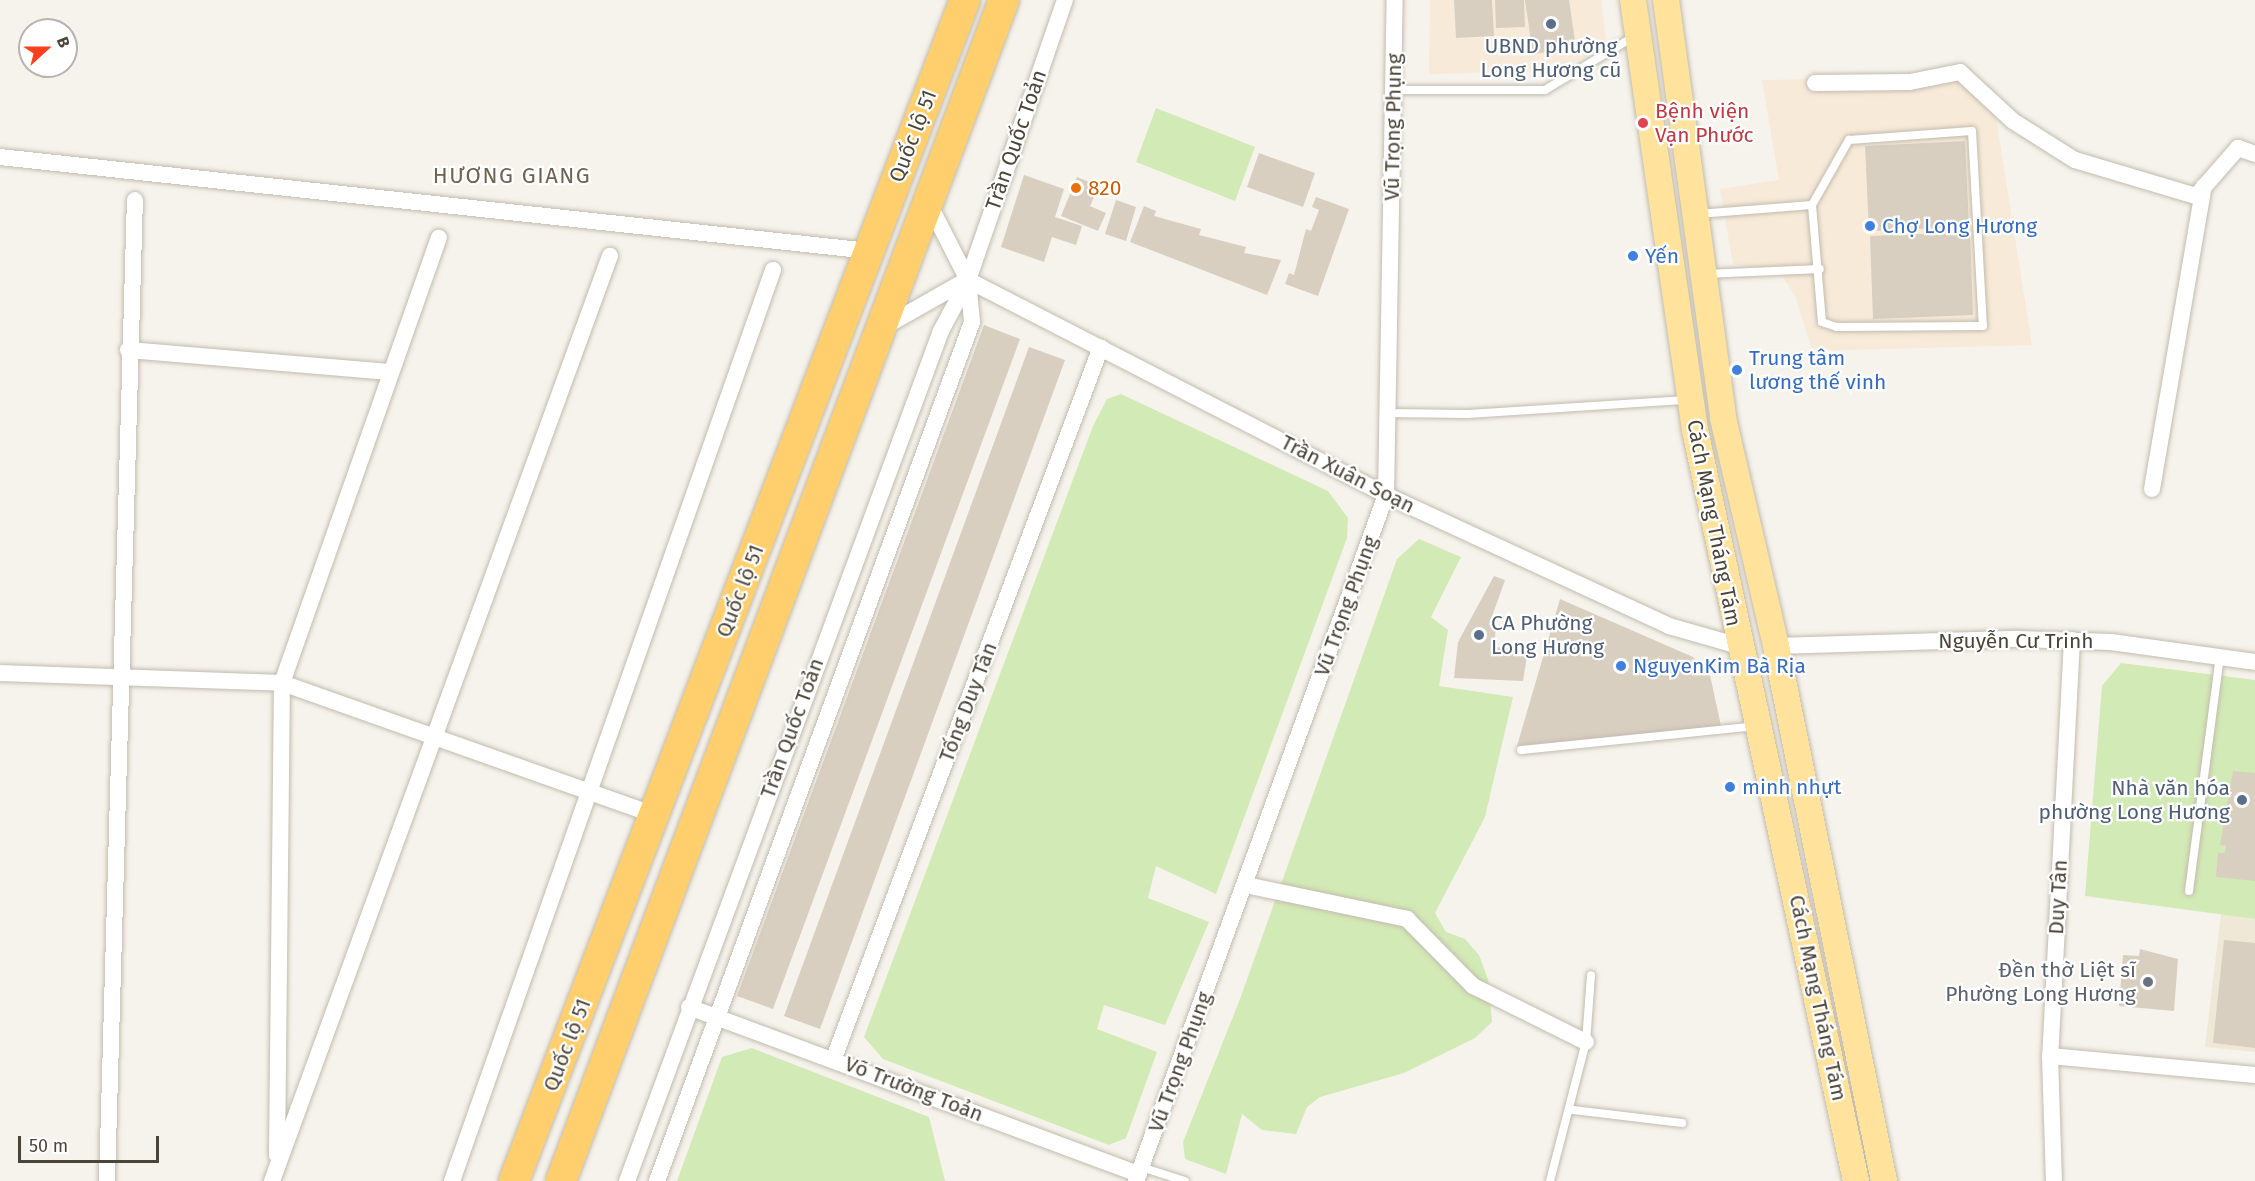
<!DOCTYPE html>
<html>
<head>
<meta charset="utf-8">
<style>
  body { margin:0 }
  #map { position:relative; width:2255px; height:1181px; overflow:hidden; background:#f6f3ec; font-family:"Fira Sans",sans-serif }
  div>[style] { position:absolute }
  .commercial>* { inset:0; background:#f7ead8 }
  .education>* { inset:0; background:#efe8d6 }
  .green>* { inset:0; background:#d2eab5 }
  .building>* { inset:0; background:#d8cfc1 }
  .roads { filter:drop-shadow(0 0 2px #c2bbae) drop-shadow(0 0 2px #c2bbae) }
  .lane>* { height:8px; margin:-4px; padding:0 4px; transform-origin:4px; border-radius:4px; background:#fff }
  .street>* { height:16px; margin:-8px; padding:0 8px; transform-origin:8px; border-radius:8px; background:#fff }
  .primary>* { height:26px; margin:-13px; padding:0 13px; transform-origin:13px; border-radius:13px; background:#ffe39c }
  .highway>* { height:30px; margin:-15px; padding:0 15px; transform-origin:15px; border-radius:15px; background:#ffcf6e }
  .dots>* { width:16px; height:16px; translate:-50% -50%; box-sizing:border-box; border:3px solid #fff; border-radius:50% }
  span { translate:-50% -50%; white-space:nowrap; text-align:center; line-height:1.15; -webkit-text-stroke:4.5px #fff; paint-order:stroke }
  .service-label { font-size:21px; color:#4e5e75 }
  .left { translate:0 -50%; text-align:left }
  .right { translate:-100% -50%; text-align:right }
  .health-label { font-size:21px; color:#be3a42 }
  .street-label { font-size:21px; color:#4b4439 }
  .food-label { font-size:21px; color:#c56008 }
  .shop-label { font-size:21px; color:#366cbe }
  .worship-label { font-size:21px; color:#5b616d }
  .neighbourhood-label { font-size:22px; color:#6e6250; letter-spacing:1.5px }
  .north { position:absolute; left:18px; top:18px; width:60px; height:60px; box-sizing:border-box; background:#fff; border:2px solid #b7b4b0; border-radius:50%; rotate:69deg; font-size:16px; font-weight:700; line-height:24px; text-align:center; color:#4b4439 }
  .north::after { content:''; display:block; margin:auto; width:21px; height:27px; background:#fc3f1d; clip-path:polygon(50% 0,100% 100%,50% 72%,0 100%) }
  .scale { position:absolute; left:18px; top:1136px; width:141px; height:27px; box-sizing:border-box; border:3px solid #4b4439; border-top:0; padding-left:8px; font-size:18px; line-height:21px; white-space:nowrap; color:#4b4439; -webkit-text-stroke:4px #fff; paint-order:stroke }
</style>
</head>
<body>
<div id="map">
  <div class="commercial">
    <i style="clip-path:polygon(1430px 0,1601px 0,1607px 47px,1554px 70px,1429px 74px)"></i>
    <i style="clip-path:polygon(1958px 71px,1993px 99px,2032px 345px,1812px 351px,1796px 298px,1780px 272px,1733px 264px,1720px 189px,1779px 180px,1762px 80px,1935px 77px)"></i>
  </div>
  <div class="education">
    <i style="clip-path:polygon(2221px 914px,2255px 919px,2255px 1052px,2205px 1047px)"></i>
  </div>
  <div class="green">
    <i style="clip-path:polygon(1156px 108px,1255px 147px,1235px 201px,1136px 162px)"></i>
    <i style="clip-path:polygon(1121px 394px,1328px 491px,1348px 518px,1347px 538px,1216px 894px,1156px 866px,1148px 898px,1209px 922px,1165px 1025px,1104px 1005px,1097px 1029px,1157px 1052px,1126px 1138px,1109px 1145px,883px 1059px,864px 1037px,1093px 426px,1107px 399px)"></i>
    <i style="clip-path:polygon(1419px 539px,1461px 557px,1431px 617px,1448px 630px,1439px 686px,1513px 697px,1485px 817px,1435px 913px,1446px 932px,1465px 939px,1479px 955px,1488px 979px,1492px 1022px,1475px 1038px,1404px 1073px,1320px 1097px,1307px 1107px,1296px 1134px,1262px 1130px,1242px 1114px,1226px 1174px,1185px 1159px,1183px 1142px,1240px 999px,1397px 559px)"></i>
    <i style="clip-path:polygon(2121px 663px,2255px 680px,2255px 919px,2085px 896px,2102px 686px)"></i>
    <i style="clip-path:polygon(752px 1048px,929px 1117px,945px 1181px,677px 1181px,722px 1057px)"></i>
  </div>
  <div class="building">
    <i style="clip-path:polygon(1454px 0,1492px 0,1494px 36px,1456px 38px)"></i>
    <i style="clip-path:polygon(1495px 0,1524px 0,1525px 27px,1496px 28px)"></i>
    <i style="clip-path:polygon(1525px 0,1569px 0,1576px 48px,1533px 54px)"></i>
    <i style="clip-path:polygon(1965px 141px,1969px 227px,1869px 231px,1865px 146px)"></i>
    <i style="clip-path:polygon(1259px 153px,1315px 173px,1303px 207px,1247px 187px)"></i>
    <i style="clip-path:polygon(1024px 175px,1064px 189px,1055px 217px,1082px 226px,1076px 245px,1052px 237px,1044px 262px,1001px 247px)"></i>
    <i style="clip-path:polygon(1077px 177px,1099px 186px,1090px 206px,1106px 213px,1098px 231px,1061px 216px)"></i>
    <i style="clip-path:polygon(1316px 197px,1349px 209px,1318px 296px,1285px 284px,1289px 273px,1294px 275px,1306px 229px,1311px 231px,1319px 210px,1312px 207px)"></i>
    <i style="clip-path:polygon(1116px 200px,1136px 207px,1126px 241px,1105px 234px)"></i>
    <i style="clip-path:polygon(1144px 206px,1156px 211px,1154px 216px,1201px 229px,1199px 235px,1246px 247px,1244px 253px,1281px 260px,1267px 295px,1130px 242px)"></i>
    <i style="clip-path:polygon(1970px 232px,1973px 315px,1873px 319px,1870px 236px)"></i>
    <i style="clip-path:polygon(984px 325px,1020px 339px,773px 1009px,737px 996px)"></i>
    <i style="clip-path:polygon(1029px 347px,1065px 360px,820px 1029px,784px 1016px)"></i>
    <i style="clip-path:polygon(1494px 576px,1505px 580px,1489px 625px,1496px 627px,1494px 647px,1528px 650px,1523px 681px,1454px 678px,1458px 642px)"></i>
    <i style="clip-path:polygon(1560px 599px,1693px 657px,1710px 675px,1721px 726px,1517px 746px)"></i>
    <i style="clip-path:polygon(2233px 771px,2255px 773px,2255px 881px,2216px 877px,2218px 853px,2225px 853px,2226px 846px,2220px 845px)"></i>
    <i style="clip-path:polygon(2224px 940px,2255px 943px,2255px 1048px,2213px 1043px)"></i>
    <i style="clip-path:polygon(2140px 949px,2178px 959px,2174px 1011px,2119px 1006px,2123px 955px,2139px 956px)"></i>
  </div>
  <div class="roads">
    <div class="lane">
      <i style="left:1394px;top:90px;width:151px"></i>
      <i style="left:1545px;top:90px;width:105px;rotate:-31deg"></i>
      <i style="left:1972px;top:131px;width:195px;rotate:86.8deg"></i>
      <i style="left:1983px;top:326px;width:146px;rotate:179.6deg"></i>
      <i style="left:1837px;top:327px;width:16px;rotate:-162deg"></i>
      <i style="left:1822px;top:322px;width:117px;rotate:-94.9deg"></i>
      <i style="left:1812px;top:205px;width:75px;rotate:-60.4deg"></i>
      <i style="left:1849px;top:140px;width:123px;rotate:-4.2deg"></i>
      <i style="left:1698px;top:214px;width:114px;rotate:-4.5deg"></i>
      <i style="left:1705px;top:274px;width:115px;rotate:-2.5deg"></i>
      <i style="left:1387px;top:413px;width:81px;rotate:0.7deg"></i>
      <i style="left:1468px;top:414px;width:219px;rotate:-3.7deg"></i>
      <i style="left:1521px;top:750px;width:237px;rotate:-5.8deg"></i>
      <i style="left:2189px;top:891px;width:236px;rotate:-82.5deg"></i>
      <i style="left:1573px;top:1110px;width:110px;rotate:6.8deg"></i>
      <i style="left:1141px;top:1167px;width:46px;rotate:17.7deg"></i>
      <i style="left:1550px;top:1181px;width:144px;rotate:-75.5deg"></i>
      <i style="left:1586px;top:1042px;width:67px;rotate:-85.7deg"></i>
    </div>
    <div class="street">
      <i style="left:1815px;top:83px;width:95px;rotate:-0.6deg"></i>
      <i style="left:1910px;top:82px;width:51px;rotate:-11.3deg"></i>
      <i style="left:1960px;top:72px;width:72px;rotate:42.8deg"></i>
      <i style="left:2013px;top:121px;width:73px;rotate:32.2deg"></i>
      <i style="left:2075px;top:160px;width:126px;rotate:16.6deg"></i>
      <i style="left:2196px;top:196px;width:64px;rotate:-48.8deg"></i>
      <i style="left:2238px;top:148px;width:18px;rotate:19deg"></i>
      <i style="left:0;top:157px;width:874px;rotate:6.17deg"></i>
      <i style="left:928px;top:202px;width:88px;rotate:62.9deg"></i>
      <i style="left:968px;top:280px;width:470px;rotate:27.2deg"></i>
      <i style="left:1386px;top:495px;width:312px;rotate:24.8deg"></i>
      <i style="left:1669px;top:626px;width:73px;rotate:15.9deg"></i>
      <i style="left:882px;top:328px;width:98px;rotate:-29.5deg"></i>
      <i style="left:128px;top:350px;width:263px;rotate:4.8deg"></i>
      <i style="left:2152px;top:489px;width:307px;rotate:-80.3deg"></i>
      <i style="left:2072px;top:640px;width:417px;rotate:93deg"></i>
      <i style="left:2050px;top:1056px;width:206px;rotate:5.3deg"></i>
      <i style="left:1776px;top:646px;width:242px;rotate:-1.7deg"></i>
      <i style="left:2018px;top:639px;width:93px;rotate:1.8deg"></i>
      <i style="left:2111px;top:642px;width:145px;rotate:7.9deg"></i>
      <i style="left:0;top:673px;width:282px;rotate:2deg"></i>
      <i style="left:282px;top:683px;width:396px;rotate:19.5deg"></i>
      <i style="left:1246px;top:885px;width:165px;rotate:11.9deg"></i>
      <i style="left:1407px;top:919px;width:94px;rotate:45.4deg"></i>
      <i style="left:1473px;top:986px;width:126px;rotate:26.4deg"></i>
      <i style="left:689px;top:1007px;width:480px;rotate:20.4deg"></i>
      <i style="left:2050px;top:1056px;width:125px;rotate:88.2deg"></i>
      <i style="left:834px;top:1058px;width:759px;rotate:-69.42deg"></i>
      <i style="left:277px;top:1155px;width:472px;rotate:-89.4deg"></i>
      <i style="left:282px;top:683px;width:472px;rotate:-70.6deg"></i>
      <i style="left:107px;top:1181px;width:981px;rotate:-88.37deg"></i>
      <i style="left:272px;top:1181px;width:985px;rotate:-69.93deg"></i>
      <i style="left:452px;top:1181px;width:966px;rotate:-70.59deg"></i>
      <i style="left:627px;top:1181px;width:906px;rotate:-69.73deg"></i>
      <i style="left:941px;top:331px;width:58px;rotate:-62.1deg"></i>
      <i style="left:968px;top:280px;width:296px;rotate:-70.9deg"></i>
      <i style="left:657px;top:1181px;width:915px;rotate:-69.86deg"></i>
      <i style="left:972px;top:322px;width:42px;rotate:-95.4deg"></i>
      <i style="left:1136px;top:1181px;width:730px;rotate:-69.98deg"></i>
      <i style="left:1386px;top:495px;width:495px;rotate:-89deg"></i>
    </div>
    <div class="primary">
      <i style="left:1633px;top:0;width:434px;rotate:81.8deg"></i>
      <i style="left:1695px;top:430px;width:768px;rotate:77.9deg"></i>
      <i style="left:1666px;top:0;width:422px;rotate:82.2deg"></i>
      <i style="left:1723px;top:418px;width:234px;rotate:76.9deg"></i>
      <i style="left:1776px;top:646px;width:546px;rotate:78.59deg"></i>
    </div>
    <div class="highway">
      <i style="left:514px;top:1181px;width:1264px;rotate:-69.1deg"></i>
      <i style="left:561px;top:1181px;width:1261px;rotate:-69.44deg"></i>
    </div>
  </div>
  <div class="dots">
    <i style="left:1551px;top:24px;background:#5c6f8a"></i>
    <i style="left:1643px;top:123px;background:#e0444e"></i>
    <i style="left:1076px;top:188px;background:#e8710a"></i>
    <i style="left:1870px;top:226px;background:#3f7fe0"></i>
    <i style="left:1633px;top:256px;background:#3f7fe0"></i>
    <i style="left:1737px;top:370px;background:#3f7fe0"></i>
    <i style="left:1479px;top:635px;background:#5c6f8a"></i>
    <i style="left:1621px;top:666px;background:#3f7fe0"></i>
    <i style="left:1730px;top:787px;background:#3f7fe0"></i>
    <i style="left:2242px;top:800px;background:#5c6f8a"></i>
    <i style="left:2148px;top:982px;background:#6b7280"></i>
  </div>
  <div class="service-label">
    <span style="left:1551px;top:58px">UBND phường<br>Long Hương cũ</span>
    <span class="left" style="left:1491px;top:635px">CA Phường<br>Long Hương</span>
    <span class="right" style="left:2230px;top:800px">Nhà văn hóa<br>phường Long Hương</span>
  </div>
  <div class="health-label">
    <span class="left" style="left:1655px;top:123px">Bệnh viện<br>Vạn Phước</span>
  </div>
  <div class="street-label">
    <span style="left:1393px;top:127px;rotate:-89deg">Vũ Trọng Phụng</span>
    <span style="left:913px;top:136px;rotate:-69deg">Quốc lộ 51</span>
    <span style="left:1016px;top:140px;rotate:-71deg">Trần Quốc Toản</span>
    <span style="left:1348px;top:474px;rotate:27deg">Trần Xuân Soạn</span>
    <span style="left:1714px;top:523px;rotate:79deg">Cách Mạng Tháng Tám</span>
    <span style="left:740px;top:591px;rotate:-69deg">Quốc lộ 51</span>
    <span style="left:1346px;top:606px;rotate:-70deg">Vũ Trọng Phụng</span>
    <span style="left:2016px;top:641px">Nguyễn Cư Trinh</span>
    <span style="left:968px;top:702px;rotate:-69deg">Tống Duy Tân</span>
    <span style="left:792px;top:728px;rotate:-70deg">Trần Quốc Toản</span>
    <span style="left:2058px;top:897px;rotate:-87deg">Duy Tân</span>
    <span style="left:1818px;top:998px;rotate:78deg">Cách Mạng Tháng Tám</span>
    <span style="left:567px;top:1045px;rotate:-69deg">Quốc lộ 51</span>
    <span style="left:1180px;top:1062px;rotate:-70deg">Vũ Trọng Phụng</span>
    <span style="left:914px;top:1089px;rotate:21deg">Võ Trường Toản</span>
  </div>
  <div class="food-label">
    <span class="left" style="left:1088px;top:188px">820</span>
  </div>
  <div class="shop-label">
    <span class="left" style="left:1882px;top:226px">Chợ Long Hương</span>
    <span class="left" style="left:1645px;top:256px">Yến</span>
    <span class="left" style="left:1749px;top:370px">Trung tâm<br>lương thế vinh</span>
    <span class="left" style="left:1633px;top:666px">NguyenKim Bà Rịa</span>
    <span class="left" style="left:1742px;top:787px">minh nhựt</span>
  </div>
  <div class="worship-label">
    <span class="right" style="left:2136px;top:982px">Đền thờ Liệt sĩ<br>Phường Long Hương</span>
  </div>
  <div class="neighbourhood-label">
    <span style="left:512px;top:176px">HƯƠNG GIANG</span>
  </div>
  <div class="north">B</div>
  <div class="scale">50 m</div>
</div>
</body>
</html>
